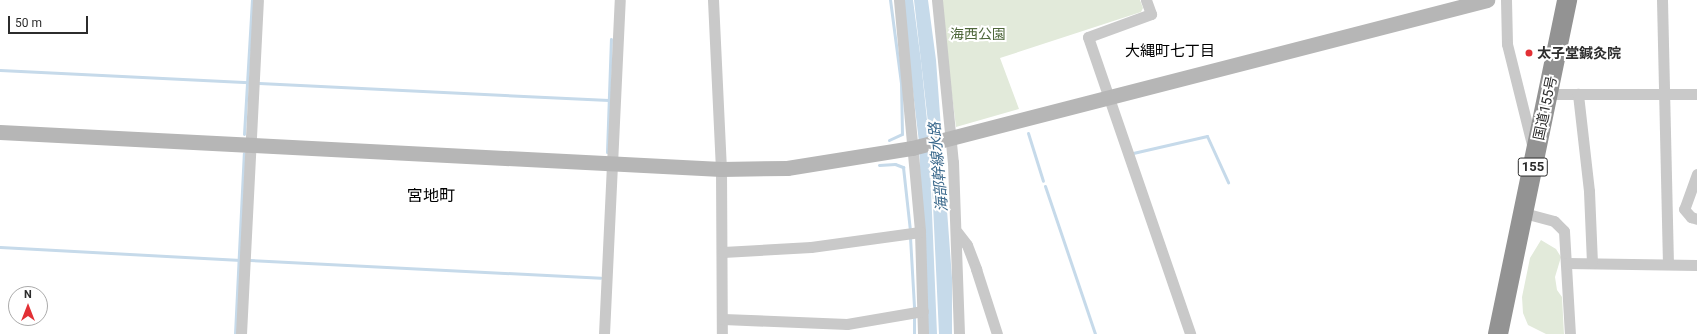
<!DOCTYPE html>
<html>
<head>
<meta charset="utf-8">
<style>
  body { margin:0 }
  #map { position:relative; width:1697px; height:334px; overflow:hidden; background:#fff; font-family:Roboto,"Noto Sans JP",sans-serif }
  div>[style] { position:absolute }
  .green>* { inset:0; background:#e2eada }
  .water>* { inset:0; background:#c6daea }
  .stream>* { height:3px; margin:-1.5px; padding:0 1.5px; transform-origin:1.5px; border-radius:1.5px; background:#c6daea }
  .street>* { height:11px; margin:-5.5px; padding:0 5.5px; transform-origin:5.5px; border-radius:5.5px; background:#c9c9c9 }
  .secondary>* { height:15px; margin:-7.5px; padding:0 7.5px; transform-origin:7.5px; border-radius:7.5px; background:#b6b6b6 }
  .highway>* { height:20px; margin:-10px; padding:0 10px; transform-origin:10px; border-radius:10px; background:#939393 }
  .dots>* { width:11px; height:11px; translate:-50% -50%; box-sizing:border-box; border:2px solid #fff; border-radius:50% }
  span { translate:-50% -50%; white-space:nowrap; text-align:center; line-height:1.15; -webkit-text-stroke:4px #fff; paint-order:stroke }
  .shield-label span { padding:1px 3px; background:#fff; border:1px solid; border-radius:3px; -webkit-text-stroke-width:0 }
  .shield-label { font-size:13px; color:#2c2c2c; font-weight:700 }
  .park-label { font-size:14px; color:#4e673b }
  .poi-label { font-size:14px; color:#2c2c2c; font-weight:700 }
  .left { translate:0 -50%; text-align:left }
  .street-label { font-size:14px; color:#2c2c2c }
  .neighbourhood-label { font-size:15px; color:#000 }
  .water-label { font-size:15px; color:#3c6a8d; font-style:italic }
  .quarter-label { font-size:16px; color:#000 }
  .north { position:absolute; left:8px; top:286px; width:40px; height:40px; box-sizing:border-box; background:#fff; border:1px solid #ababab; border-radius:50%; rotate:0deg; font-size:11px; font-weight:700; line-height:16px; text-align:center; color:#2c2c2c }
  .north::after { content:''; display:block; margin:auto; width:14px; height:18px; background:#e23035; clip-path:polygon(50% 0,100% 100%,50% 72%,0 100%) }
  .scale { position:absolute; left:8px; top:16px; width:80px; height:18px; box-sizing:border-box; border:2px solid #2c2c2c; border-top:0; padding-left:5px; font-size:12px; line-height:14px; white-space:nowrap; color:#2c2c2c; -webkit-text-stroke:3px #fff; paint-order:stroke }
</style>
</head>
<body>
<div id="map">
  <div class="green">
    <i style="clip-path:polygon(940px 0,1140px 0,1143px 8px,1141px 12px,1000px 58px,1019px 109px,956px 127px)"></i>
    <i style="clip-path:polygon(1541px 240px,1556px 249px,1561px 257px,1555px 277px,1557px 290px,1562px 297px,1564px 334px,1546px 334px,1528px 325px,1523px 313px,1522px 297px,1530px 258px)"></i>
  </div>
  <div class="water">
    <i style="clip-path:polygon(902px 0,913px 0,921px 61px,929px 140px,937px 334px,926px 334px,919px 142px)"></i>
    <i style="clip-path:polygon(914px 0,928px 0,936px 60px,952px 278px,952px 334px,939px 334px,930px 140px)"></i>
  </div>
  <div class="stream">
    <i style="left:0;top:70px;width:249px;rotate:2.8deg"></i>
    <i style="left:259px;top:83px;width:350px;rotate:2.8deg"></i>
    <i style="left:1028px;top:133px;width:50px;rotate:72.6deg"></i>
    <i style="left:244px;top:134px;width:134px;rotate:-86.6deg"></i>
    <i style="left:889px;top:140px;width:14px;rotate:-25deg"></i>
    <i style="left:902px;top:134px;width:51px;rotate:-91.1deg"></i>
    <i style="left:901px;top:83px;width:84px;rotate:-97.5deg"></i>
    <i style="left:607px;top:152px;width:113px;rotate:-88deg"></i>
    <i style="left:1133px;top:153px;width:76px;rotate:-12.9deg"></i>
    <i style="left:1207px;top:136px;width:51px;rotate:65.5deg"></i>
    <i style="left:879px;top:165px;width:16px;rotate:-4deg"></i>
    <i style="left:895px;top:164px;width:9px;rotate:21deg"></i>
    <i style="left:903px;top:167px;width:63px;rotate:83.7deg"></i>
    <i style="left:1045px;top:186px;width:156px;rotate:71.3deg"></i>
    <i style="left:910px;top:237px;width:70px;rotate:86.7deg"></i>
    <i style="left:0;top:247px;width:241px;rotate:3.1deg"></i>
    <i style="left:250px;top:260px;width:351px;rotate:2.9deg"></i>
    <i style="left:914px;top:316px;width:18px;rotate:90deg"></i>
    <i style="left:235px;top:334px;width:181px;rotate:-87.2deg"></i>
  </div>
  <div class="street">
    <i style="left:713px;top:0;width:169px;rotate:87.3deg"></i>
    <i style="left:721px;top:169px;width:165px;rotate:89.7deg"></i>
    <i style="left:899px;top:0;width:233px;rotate:84.8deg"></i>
    <i style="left:920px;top:232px;width:102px;rotate:88.3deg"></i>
    <i style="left:937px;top:0;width:163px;rotate:84.4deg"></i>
    <i style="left:953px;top:162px;width:172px;rotate:88deg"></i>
    <i style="left:1146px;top:0;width:15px;rotate:70deg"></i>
    <i style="left:1151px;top:14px;width:67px;rotate:159.9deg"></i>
    <i style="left:1088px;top:37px;width:314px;rotate:71deg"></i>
    <i style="left:1506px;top:0;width:44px;rotate:88.7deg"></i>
    <i style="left:1507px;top:44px;width:107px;rotate:76deg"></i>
    <i style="left:1662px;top:0;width:263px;rotate:88.7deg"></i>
    <i style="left:1548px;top:94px;width:30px"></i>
    <i style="left:1697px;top:174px;width:37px;rotate:110deg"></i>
    <i style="left:1684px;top:209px;width:11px;rotate:49deg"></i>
    <i style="left:1691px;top:217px;width:6px;rotate:18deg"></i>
    <i style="left:1524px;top:213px;width:31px;rotate:15deg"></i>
    <i style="left:1554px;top:221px;width:14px;rotate:45deg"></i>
    <i style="left:1564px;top:231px;width:103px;rotate:86.7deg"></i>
    <i style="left:957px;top:232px;width:16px;rotate:52deg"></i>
    <i style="left:967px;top:245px;width:26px;rotate:69deg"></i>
    <i style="left:976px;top:269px;width:68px;rotate:72.1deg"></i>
    <i style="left:723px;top:252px;width:88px;rotate:-3.3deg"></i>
    <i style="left:811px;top:247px;width:110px;rotate:-7.8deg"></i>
    <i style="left:1567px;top:263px;width:130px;rotate:0.9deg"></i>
    <i style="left:1592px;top:263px;width:72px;rotate:-92.4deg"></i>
    <i style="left:1589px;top:191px;width:98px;rotate:-96.5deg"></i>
    <i style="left:1578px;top:94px;width:119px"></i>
    <i style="left:723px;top:319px;width:124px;rotate:2.3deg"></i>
    <i style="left:847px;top:324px;width:77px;rotate:-9.7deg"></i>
    <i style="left:241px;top:334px;width:334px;rotate:-87.1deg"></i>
    <i style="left:604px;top:334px;width:334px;rotate:-87.3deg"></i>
  </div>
  <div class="secondary">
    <i style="left:0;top:132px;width:722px;rotate:2.94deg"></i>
    <i style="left:721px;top:169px;width:66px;rotate:-0.9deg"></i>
    <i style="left:787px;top:168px;width:127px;rotate:-9.1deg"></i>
    <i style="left:912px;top:148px;width:594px;rotate:-14.43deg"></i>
  </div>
  <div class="highway">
    <i style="left:1498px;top:334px;width:341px;rotate:-78.3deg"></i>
  </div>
  <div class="dots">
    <i style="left:1529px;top:53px;background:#e23035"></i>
  </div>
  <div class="shield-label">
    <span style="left:1533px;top:167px">155</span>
  </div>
  <div class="park-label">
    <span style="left:978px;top:34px">海西公園</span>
  </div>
  <div class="poi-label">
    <span class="left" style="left:1537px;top:53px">太子堂鍼灸院</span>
  </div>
  <div class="street-label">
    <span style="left:1545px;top:108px;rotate:-78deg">国道155号</span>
  </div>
  <div class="neighbourhood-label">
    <span style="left:1170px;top:52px">大縄町七丁目</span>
  </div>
  <div class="water-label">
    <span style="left:939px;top:167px;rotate:-95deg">海部幹線水路</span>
  </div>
  <div class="quarter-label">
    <span style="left:431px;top:196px">宮地町</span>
  </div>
  <div class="north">N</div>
  <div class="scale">50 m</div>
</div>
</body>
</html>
